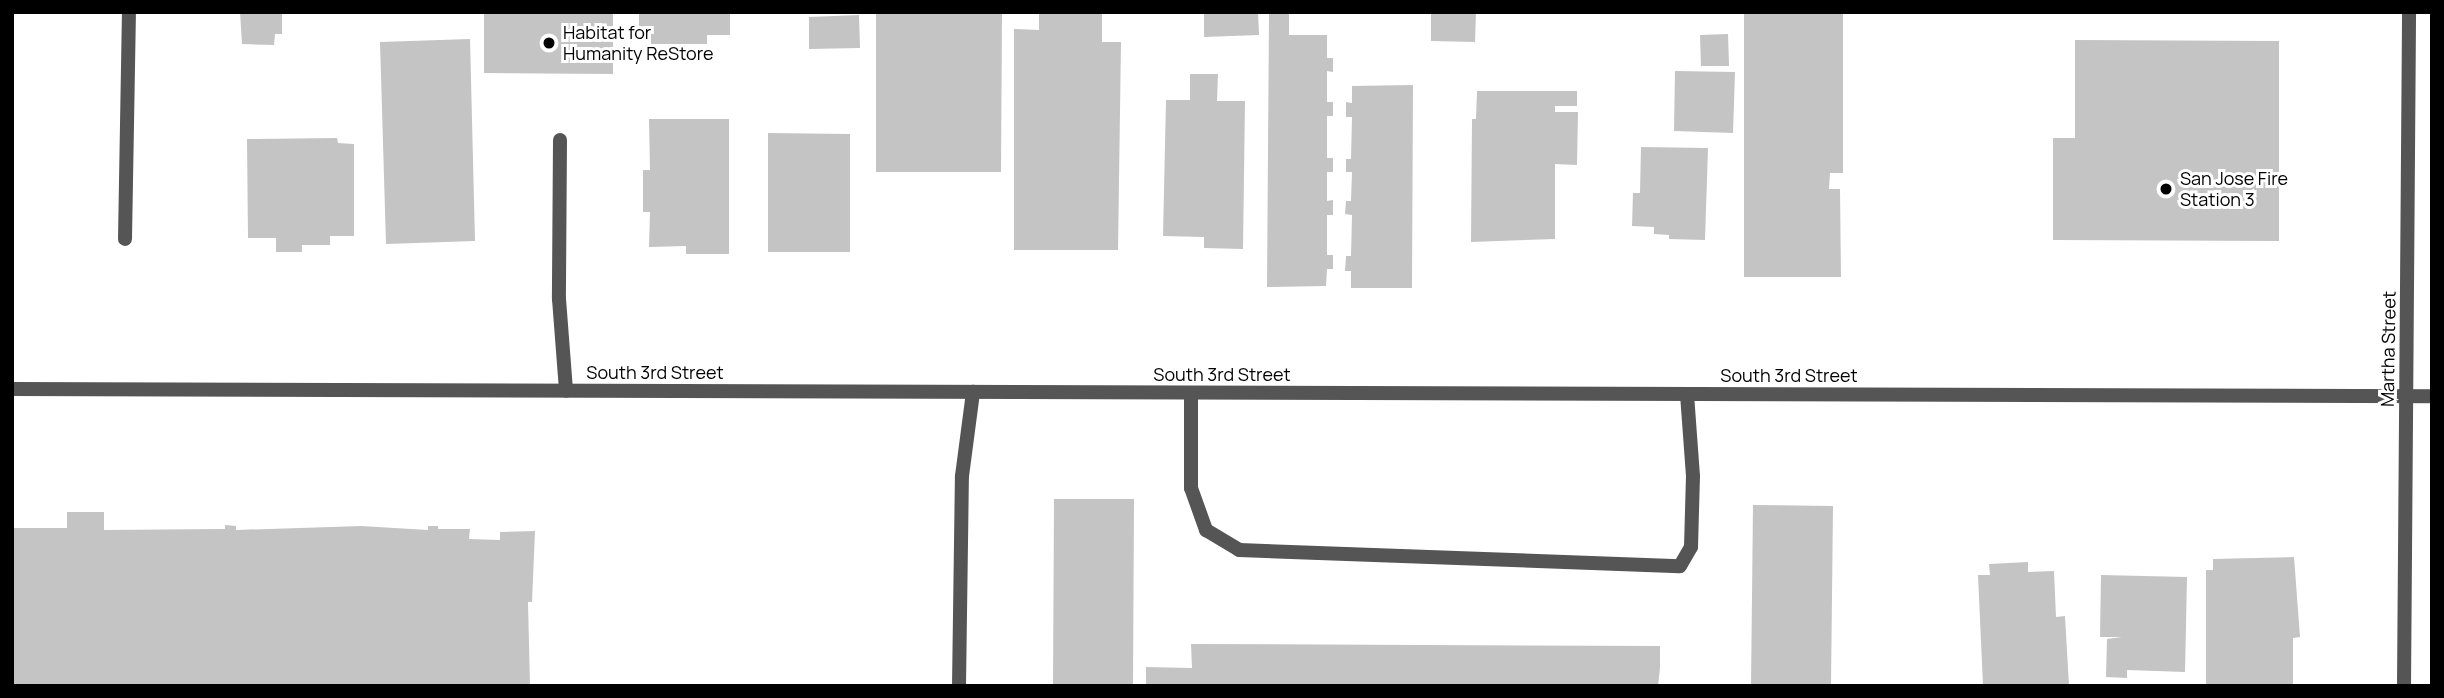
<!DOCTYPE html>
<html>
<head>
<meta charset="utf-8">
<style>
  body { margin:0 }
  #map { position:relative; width:2444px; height:698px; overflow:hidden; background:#fff; font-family:Manrope,sans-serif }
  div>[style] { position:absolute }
  .building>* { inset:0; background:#c4c4c4 }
  .service>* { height:14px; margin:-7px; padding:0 7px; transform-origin:7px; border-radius:7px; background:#555 }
  .minor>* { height:14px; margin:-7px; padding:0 7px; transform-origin:7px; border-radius:7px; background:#555 }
  .tertiary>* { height:14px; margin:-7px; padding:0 7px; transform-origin:7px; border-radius:7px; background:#555 }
  .dots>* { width:19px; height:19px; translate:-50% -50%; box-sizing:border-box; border:4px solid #fff; border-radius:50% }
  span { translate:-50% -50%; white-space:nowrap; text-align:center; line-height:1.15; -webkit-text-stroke:6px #fff; paint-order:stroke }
  .poi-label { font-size:18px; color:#000 }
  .left { translate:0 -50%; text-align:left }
  .street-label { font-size:18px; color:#000 }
  .frame { position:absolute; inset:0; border:14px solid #000; pointer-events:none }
</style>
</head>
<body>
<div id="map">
  <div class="building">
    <i style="clip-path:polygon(240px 12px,282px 12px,282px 34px,275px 34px,274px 45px,242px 44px)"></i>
    <i style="clip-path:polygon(484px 12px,613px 12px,613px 74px,484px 73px)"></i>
    <i style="clip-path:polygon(639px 12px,730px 12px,730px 35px,707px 35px,707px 44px,651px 44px,651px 28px,639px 28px)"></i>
    <i style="clip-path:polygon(876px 12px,1002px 12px,1001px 172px,876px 172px)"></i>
    <i style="clip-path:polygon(1039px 12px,1102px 12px,1102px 42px,1121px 42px,1118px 250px,1014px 250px,1014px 29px,1039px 30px)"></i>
    <i style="clip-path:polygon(1204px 12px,1258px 12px,1259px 35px,1204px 37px)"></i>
    <i style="clip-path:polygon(1269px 12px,1289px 12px,1289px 35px,1327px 35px,1327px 58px,1333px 58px,1333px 72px,1327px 71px,1327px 102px,1333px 102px,1333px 116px,1327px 116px,1327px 158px,1333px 158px,1333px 172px,1327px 172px,1327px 201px,1333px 200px,1333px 215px,1327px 215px,1327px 255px,1333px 255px,1333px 269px,1327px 269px,1326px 286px,1267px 287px)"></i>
    <i style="clip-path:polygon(1431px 12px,1476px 12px,1475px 42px,1431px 41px)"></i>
    <i style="clip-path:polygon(1744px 12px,1843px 12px,1843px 173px,1830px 173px,1829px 189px,1840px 189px,1841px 277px,1744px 277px)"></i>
    <i style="clip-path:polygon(859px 15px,860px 48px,809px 49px,809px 17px)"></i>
    <i style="clip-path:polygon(1728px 34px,1729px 66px,1701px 66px,1700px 35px)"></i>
    <i style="clip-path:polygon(470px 39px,475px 241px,386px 244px,380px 42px)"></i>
    <i style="clip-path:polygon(2075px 40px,2279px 41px,2279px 241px,2053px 240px,2053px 138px,2075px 138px)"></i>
    <i style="clip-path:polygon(1675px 71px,1735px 72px,1733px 133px,1674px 131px)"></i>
    <i style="clip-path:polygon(1190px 74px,1218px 74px,1217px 101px,1245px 101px,1243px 249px,1204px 248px,1204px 237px,1163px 236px,1166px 100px,1190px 100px)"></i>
    <i style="clip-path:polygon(1413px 85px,1412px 288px,1351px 288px,1351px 271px,1345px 271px,1346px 256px,1351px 256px,1352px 215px,1345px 214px,1346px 201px,1351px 201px,1352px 172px,1346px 172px,1346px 159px,1351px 159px,1352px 117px,1346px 117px,1346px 102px,1352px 103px,1352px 86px)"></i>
    <i style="clip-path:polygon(1477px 91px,1577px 91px,1577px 106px,1555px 106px,1555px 112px,1578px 112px,1577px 165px,1555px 164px,1555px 239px,1471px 242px,1472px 119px,1476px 119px)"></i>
    <i style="clip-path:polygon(649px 119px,729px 119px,729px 254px,686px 254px,686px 246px,649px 247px,650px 212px,643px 212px,643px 170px,650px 170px)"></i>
    <i style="clip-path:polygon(768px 133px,850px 134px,850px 252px,768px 252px)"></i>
    <i style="clip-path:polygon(337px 138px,338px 143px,354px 144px,354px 236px,330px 236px,330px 245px,302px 245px,302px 252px,276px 252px,276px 238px,248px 238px,247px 139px)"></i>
    <i style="clip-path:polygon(1641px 147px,1708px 148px,1705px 240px,1669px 239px,1669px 235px,1654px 234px,1654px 227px,1632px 226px,1633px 193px,1640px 193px)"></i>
    <i style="clip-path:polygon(1054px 499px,1134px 499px,1133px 686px,1053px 686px)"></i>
    <i style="clip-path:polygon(1753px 505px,1833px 506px,1831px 686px,1751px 686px)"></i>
    <i style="clip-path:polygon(67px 512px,104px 512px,104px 530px,225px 529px,225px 525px,236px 526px,236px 530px,361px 526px,428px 530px,428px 526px,438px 526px,438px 529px,470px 529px,469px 539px,500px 540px,500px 532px,535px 531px,532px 602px,528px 602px,530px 686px,12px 686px,12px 528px,67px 528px)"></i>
    <i style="clip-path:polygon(2294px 557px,2300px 637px,2293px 638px,2293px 686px,2206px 686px,2206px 570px,2213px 570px,2213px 559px)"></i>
    <i style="clip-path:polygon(2028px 562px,2028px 572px,2054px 571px,2056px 617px,2065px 616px,2069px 686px,1983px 686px,1978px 575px,1990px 575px,1989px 564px)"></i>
    <i style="clip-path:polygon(2101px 575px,2187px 577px,2185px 672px,2127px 670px,2127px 678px,2106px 677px,2107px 639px,2122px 637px,2100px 637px)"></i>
    <i style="clip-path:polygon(1191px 644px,1660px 646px,1660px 668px,1658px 686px,1146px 686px,1146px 667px,1192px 668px)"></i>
  </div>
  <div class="service">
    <i style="left:560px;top:140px;width:159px;rotate:90.4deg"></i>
    <i style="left:559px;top:299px;width:92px;rotate:85.6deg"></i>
    <i style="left:125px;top:239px;width:227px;rotate:-89deg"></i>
    <i style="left:1191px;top:393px;width:95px;rotate:90deg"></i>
    <i style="left:1191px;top:488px;width:45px;rotate:70.3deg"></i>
    <i style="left:1206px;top:530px;width:39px;rotate:31deg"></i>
    <i style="left:1239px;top:550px;width:441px;rotate:2.1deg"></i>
    <i style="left:1680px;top:566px;width:22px;rotate:-60deg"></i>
    <i style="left:1691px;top:547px;width:71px;rotate:-88.4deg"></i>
    <i style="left:1693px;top:476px;width:81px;rotate:-94.2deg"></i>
    <i style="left:959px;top:686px;width:210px;rotate:-89.2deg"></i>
    <i style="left:962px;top:476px;width:85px;rotate:-82.5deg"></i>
  </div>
  <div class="minor">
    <i style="left:2404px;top:686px;width:674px;rotate:-89.57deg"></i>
  </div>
  <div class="tertiary">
    <i style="left:12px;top:389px;width:2420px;rotate:0.17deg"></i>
  </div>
  <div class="dots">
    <i style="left:549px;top:43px;background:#000"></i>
    <i style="left:2166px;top:189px;background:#000"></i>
  </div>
  <div class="poi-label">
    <span class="left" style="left:563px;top:43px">Habitat for<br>Humanity ReStore</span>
    <span class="left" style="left:2180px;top:189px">San Jose Fire<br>Station 3</span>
  </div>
  <div class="street-label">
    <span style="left:2388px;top:349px;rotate:-89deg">Martha Street</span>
    <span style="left:655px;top:372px">South 3rd Street</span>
    <span style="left:1222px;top:374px">South 3rd Street</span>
    <span style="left:1789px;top:375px">South 3rd Street</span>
  </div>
  <div class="frame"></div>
</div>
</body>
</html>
